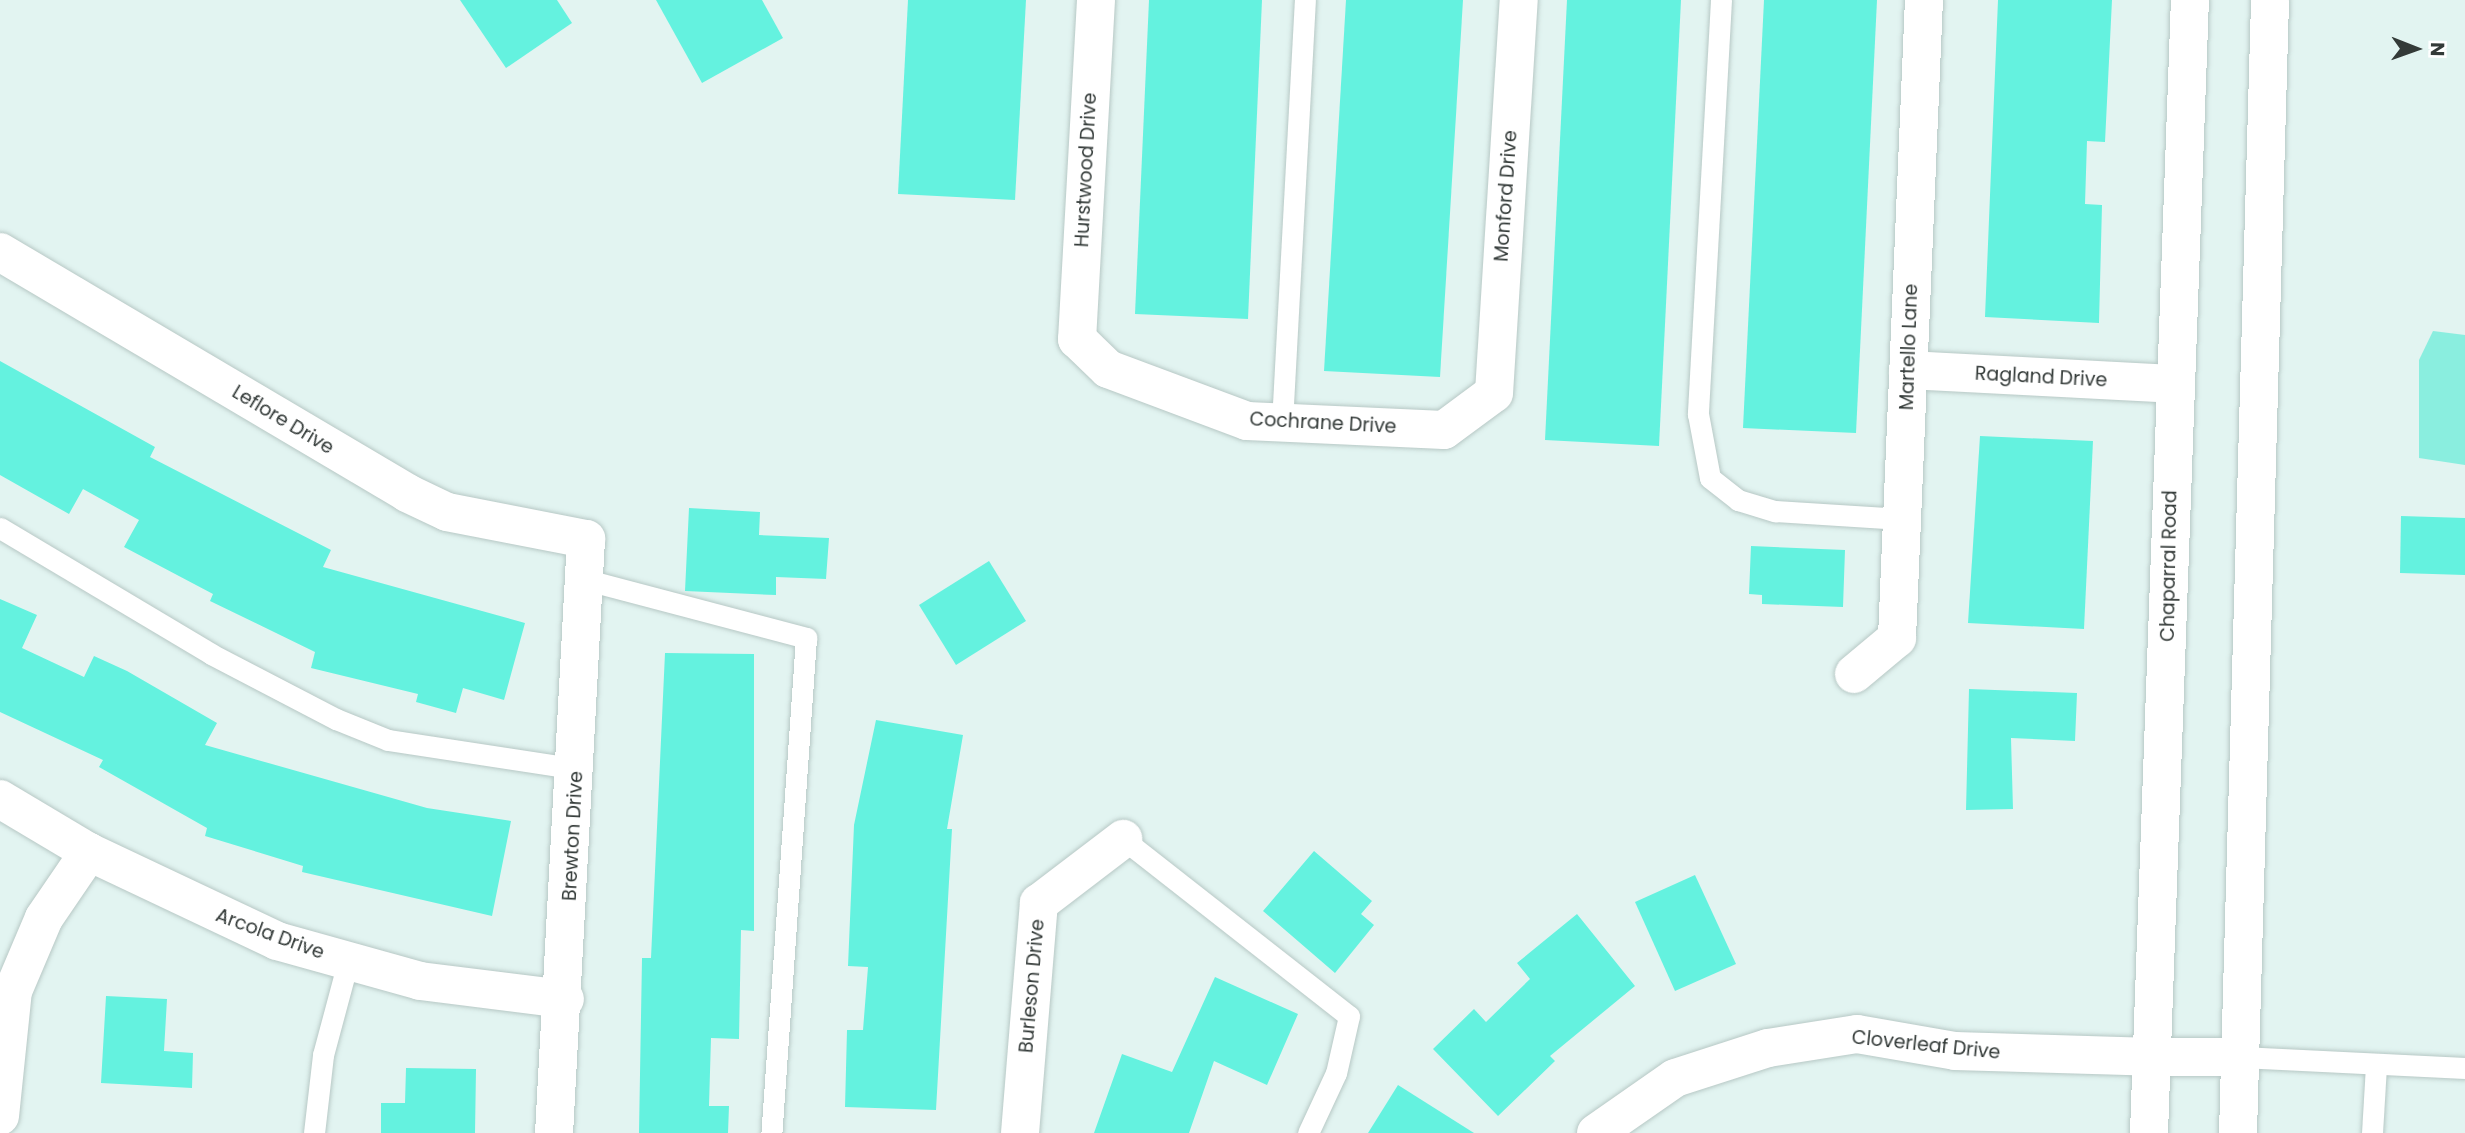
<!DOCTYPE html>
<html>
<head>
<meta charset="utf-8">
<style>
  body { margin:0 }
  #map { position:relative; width:2465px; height:1133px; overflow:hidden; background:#e2f4f1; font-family:Poppins,sans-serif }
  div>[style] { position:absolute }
  .green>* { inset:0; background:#8aeedf }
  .building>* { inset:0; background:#64f2df }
  .roads { filter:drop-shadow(0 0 2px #b7c8c5) drop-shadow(0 0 2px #b7c8c5) }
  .lane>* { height:21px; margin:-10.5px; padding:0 10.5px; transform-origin:10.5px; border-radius:10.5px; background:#fff }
  .street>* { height:38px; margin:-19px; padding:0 19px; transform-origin:19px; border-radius:19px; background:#fff }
  .secondary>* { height:38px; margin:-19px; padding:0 19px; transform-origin:19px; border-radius:19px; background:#fff }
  span { translate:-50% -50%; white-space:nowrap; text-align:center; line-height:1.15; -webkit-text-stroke:6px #fff; paint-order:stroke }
  .street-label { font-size:19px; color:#333a38 }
  .north { position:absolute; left:2381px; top:14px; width:70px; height:70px; -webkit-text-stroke:5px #fff; paint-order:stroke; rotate:91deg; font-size:19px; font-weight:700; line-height:28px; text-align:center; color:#333a38 }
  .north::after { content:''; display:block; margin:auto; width:24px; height:32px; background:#333a38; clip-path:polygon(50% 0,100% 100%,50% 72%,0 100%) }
</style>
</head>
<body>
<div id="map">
  <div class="green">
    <i style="clip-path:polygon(2433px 331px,2465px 335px,2465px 465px,2419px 458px,2419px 360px)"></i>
  </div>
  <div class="building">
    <i style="clip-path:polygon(460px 0,557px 0,572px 23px,506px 68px)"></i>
    <i style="clip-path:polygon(656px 0,762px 0,783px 38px,702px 83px)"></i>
    <i style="clip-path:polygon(908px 0,1026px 0,1015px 200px,898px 194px)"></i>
    <i style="clip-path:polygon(1149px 0,1262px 0,1248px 319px,1135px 314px)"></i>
    <i style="clip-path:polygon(1346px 0,1463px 0,1440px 377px,1324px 371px)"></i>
    <i style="clip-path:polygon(1567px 0,1681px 0,1659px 446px,1545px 440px)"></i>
    <i style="clip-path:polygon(1764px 0,1877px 0,1856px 433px,1743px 428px)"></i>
    <i style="clip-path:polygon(1998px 0,2112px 0,2105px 142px,2087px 141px,2085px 204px,2102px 205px,2099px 323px,1985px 317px)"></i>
    <i style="clip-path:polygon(0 361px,155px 447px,150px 457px,331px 550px,323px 567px,525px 623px,504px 700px,463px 688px,456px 713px,416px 702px,418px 694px,311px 668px,315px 652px,210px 601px,213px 594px,124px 547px,139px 520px,83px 489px,69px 514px,0 475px)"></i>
    <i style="clip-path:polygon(1980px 436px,2093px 441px,2084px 629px,1968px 623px)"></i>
    <i style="clip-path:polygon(689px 508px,760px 512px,759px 535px,829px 538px,826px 579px,776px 577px,776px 595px,685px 591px)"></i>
    <i style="clip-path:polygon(2401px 516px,2465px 518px,2465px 575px,2400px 573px)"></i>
    <i style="clip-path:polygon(1751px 546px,1845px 550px,1843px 607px,1762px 604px,1762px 595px,1749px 594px)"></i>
    <i style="clip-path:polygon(989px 561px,1026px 621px,956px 665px,919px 605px)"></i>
    <i style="clip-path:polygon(0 599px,37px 615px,22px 648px,84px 677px,94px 656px,127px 671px,217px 723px,205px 745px,427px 808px,511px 821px,492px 916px,302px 872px,303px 866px,205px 836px,207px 828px,99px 767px,103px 760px,0 712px)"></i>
    <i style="clip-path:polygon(665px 653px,754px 654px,754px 931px,741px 930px,739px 1039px,711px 1038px,709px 1106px,729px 1106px,728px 1133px,639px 1133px,642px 958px,651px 958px)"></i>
    <i style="clip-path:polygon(1969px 689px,2077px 693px,2075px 741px,2011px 738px,2013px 809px,1966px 810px)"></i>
    <i style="clip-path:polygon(876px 720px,963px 735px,947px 829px,952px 829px,936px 1110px,845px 1107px,847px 1030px,863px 1030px,868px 967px,848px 966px,854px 825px)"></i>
    <i style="clip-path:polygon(1314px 851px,1372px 901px,1361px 914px,1374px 925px,1335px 973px,1263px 911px)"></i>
    <i style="clip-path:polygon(1695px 875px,1736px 964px,1675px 991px,1635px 902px)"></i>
    <i style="clip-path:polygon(1577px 914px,1635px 986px,1550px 1056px,1555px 1061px,1498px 1116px,1433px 1049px,1474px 1009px,1486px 1022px,1530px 979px,1517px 963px)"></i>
    <i style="clip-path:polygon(1215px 977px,1298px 1014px,1267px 1085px,1214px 1061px,1189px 1133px,1094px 1133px,1122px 1054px,1172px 1072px)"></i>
    <i style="clip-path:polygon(106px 996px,167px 999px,164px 1051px,193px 1053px,192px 1088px,101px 1083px)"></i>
    <i style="clip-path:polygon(406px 1068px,476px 1069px,475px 1133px,381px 1133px,381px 1103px,405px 1103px)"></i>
    <i style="clip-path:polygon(1398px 1085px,1474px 1133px,1368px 1133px)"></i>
  </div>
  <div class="roads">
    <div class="lane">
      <i style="left:1721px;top:0;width:415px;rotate:93.2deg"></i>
      <i style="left:1698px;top:414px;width:65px;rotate:79.4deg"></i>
      <i style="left:1710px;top:478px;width:36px;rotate:38deg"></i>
      <i style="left:1738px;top:500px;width:39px;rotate:17deg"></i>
      <i style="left:1775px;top:511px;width:127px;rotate:3.6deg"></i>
      <i style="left:1282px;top:423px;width:424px;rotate:-86.9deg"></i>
      <i style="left:0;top:528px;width:246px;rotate:30.8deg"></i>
      <i style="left:211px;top:654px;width:141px;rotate:27.5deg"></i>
      <i style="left:336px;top:719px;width:56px;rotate:22deg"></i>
      <i style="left:388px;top:740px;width:191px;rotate:8.7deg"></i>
      <i style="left:587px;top:580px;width:227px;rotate:14.8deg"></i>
      <i style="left:806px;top:638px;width:496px;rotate:94deg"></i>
      <i style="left:1123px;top:839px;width:287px;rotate:38.1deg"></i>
      <i style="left:1349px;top:1016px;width:58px;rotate:102.8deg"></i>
      <i style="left:1336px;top:1073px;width:66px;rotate:115deg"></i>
      <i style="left:2241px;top:1057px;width:224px;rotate:2.8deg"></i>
      <i style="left:314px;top:1133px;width:79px;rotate:-83.4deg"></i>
      <i style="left:323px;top:1055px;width:96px;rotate:-75deg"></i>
      <i style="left:2372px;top:1133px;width:68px;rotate:-86.6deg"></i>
    </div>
    <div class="street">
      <i style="left:1096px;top:0;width:340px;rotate:93.2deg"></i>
      <i style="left:1077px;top:339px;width:43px;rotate:44.1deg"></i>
      <i style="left:1108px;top:369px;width:148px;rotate:20.5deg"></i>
      <i style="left:1247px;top:421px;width:197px;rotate:2.6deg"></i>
      <i style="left:1444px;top:430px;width:62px;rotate:-36.5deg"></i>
      <i style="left:1494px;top:393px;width:394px;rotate:-86.4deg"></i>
      <i style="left:0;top:252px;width:473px;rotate:30.6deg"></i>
      <i style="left:407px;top:493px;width:44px;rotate:25.4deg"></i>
      <i style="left:447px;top:512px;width:142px;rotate:11deg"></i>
      <i style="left:586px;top:539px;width:595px;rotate:93.08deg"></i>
      <i style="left:1908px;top:370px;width:265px;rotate:3deg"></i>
      <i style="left:1854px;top:674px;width:56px;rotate:-39.9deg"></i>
      <i style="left:1897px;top:638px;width:639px;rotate:-87.58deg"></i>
      <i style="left:0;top:799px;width:104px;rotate:30.8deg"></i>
      <i style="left:89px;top:852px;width:208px;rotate:25.3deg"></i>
      <i style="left:277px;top:941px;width:148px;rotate:15.6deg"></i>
      <i style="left:420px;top:981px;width:146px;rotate:7.1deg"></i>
      <i style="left:0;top:1116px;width:126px;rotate:-84.1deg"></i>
      <i style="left:13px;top:991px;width:79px;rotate:-67deg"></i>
      <i style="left:44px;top:918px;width:80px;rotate:-55.7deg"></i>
      <i style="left:1020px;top:1133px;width:231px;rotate:-85.3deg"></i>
      <i style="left:1039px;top:903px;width:106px;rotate:-37.3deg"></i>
      <i style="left:1596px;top:1133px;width:96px;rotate:-34.8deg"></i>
      <i style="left:1675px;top:1078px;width:98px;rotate:-17.9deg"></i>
      <i style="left:1768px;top:1048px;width:90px;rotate:-8.9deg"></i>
      <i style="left:1857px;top:1034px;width:99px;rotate:9.8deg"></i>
      <i style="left:1955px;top:1051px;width:198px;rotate:1.7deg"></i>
    </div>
    <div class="secondary">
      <i style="left:2153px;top:1057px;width:88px"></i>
      <i style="left:2149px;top:1133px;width:1134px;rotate:-87.93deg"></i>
      <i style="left:2238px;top:1133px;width:1133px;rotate:-88.38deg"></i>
    </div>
  </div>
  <div class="street-label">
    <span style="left:1086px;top:170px;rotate:-87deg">Hurstwood Drive</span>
    <span style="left:1506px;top:196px;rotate:-86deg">Monford Drive</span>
    <span style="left:1909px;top:347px;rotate:-88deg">Martello Lane</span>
    <span style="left:2041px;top:377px;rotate:3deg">Ragland Drive</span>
    <span style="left:283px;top:420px;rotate:31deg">Leflore Drive</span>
    <span style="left:1323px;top:423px;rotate:3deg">Cochrane Drive</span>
    <span style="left:2169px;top:566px;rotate:-89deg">Chaparral Road</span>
    <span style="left:573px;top:836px;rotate:-87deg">Brewton Drive</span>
    <span style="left:270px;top:934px;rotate:20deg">Arcola Drive</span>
    <span style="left:1032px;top:986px;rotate:-85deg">Burleson Drive</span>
    <span style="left:1926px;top:1045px;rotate:6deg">Cloverleaf Drive</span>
  </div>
  <div class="north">N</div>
</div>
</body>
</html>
